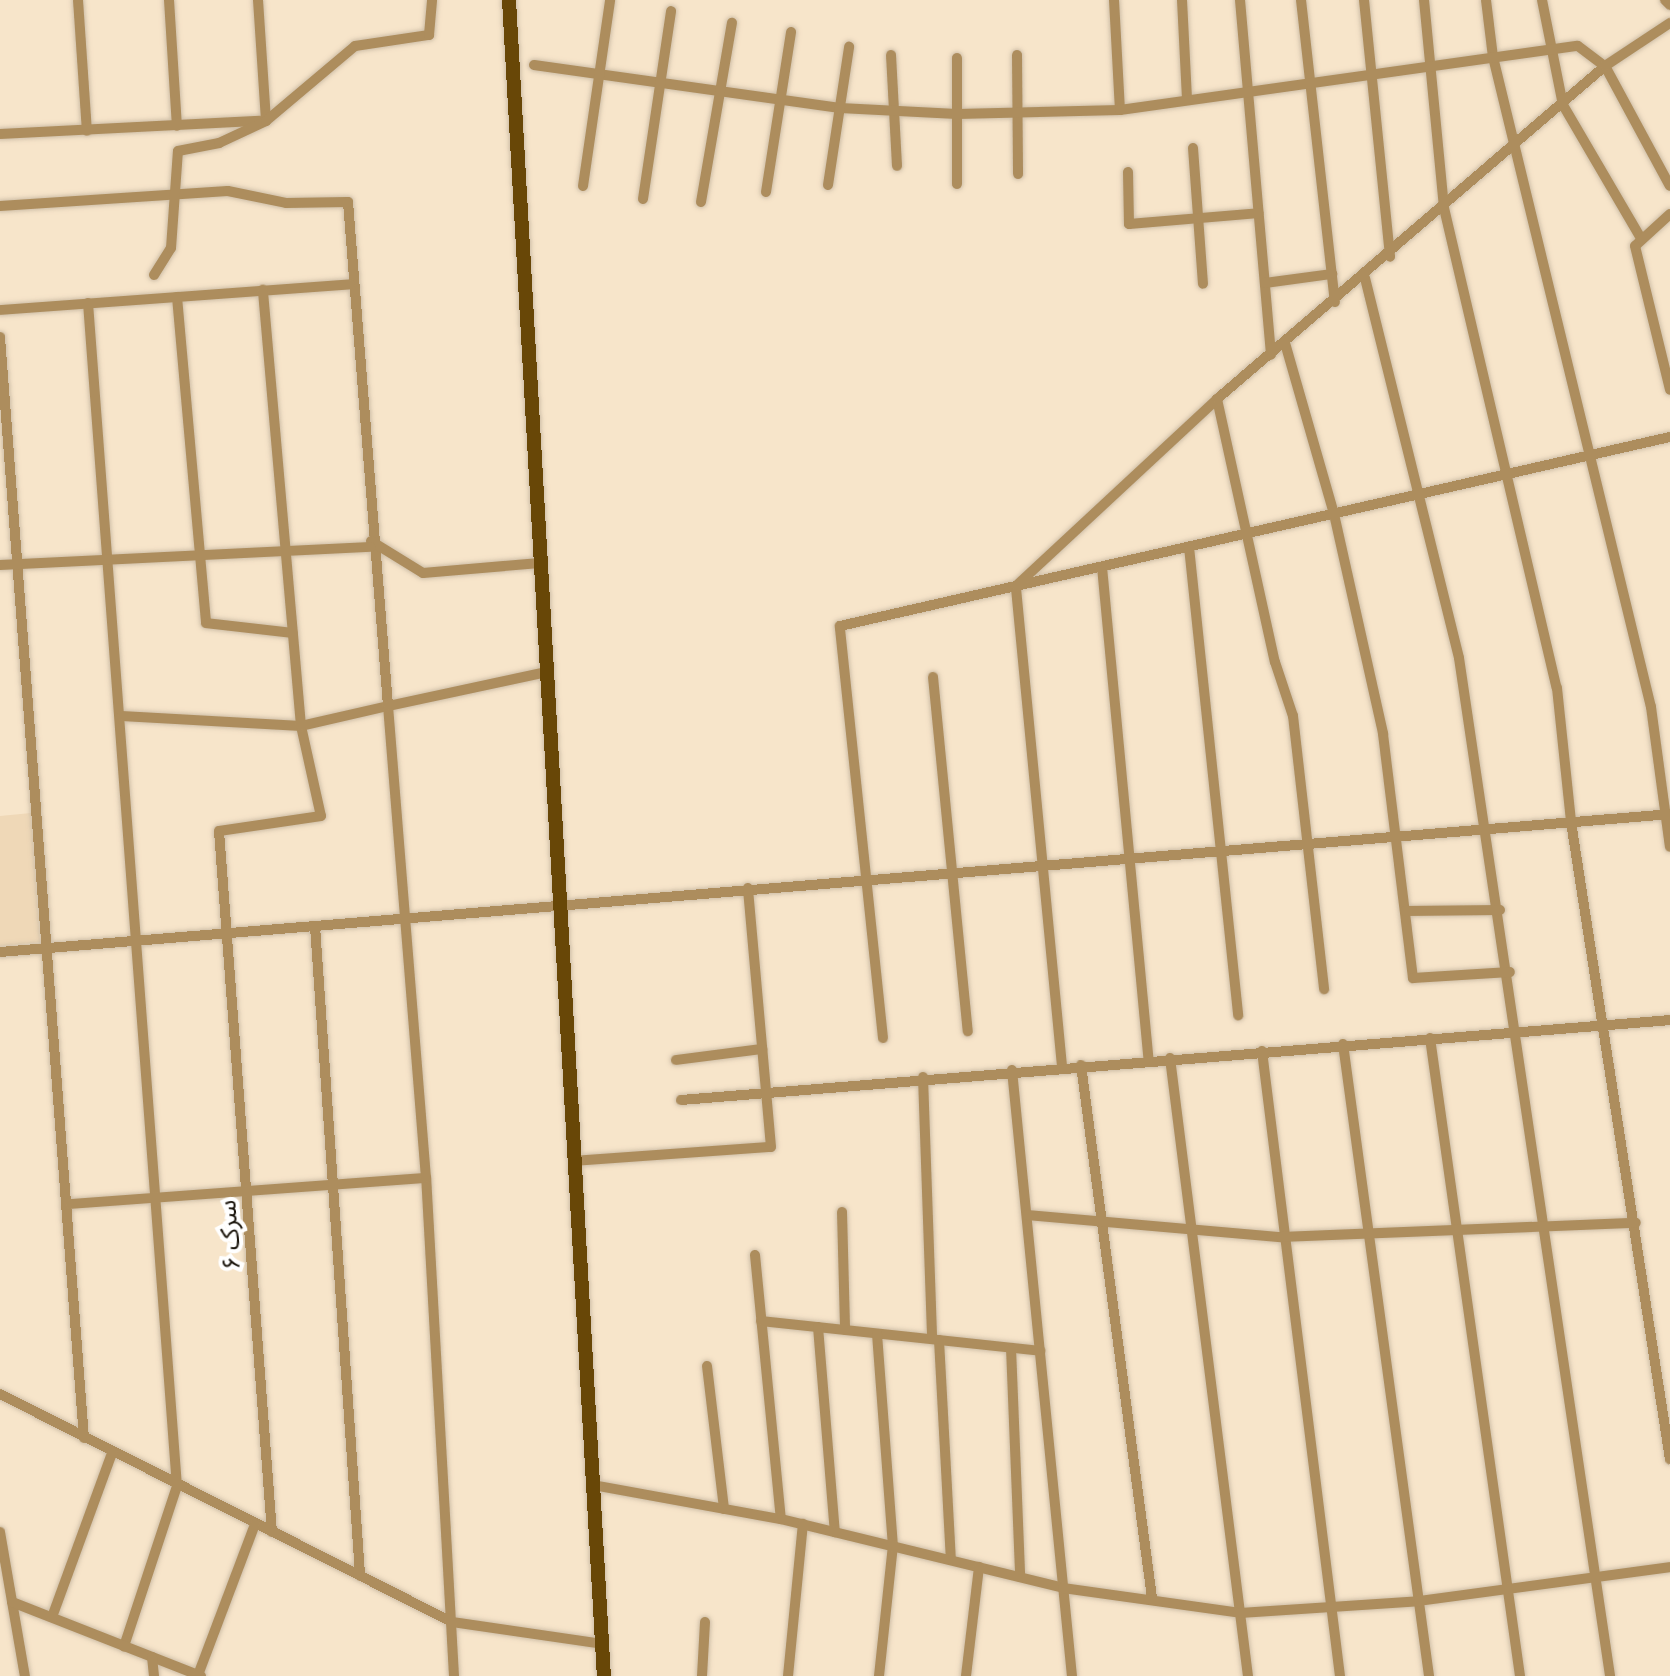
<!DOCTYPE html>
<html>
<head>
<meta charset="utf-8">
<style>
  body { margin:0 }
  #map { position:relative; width:1670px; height:1676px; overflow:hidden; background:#f7e5ca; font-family:"Roboto Condensed","Noto Sans Arabic",sans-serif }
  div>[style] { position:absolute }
  .built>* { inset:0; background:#efd8b7 }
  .roads { filter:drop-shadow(0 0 2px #cfbfa8) drop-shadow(0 0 2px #cfbfa8) }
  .minor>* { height:10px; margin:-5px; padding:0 5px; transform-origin:5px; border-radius:5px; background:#ad8d5d }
  .major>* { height:14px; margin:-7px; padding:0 7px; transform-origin:7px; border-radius:7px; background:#684707 }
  span { translate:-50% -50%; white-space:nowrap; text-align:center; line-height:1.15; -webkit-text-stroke:8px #fff; paint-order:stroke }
  .street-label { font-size:25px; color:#1a140b }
</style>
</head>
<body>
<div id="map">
  <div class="built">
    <i style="clip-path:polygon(31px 813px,40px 942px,0 946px,0 816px)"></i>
  </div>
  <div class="roads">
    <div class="minor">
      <i style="left:78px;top:0;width:131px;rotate:86.1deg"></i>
      <i style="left:169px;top:0;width:126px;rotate:86.4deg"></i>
      <i style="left:258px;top:0;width:121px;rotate:86.2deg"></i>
      <i style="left:1114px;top:0;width:110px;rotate:86.9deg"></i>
      <i style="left:1182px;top:0;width:100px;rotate:87.1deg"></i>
      <i style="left:1240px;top:0;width:356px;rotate:85deg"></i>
      <i style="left:1301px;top:0;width:304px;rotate:83.6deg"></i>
      <i style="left:1364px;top:0;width:258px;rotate:84.2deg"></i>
      <i style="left:1424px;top:0;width:209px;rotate:84.5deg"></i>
      <i style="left:1444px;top:208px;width:493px;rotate:76.8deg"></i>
      <i style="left:1557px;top:688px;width:135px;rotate:84deg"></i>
      <i style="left:1571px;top:822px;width:645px;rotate:81.17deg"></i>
      <i style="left:1486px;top:0;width:57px;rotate:83deg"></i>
      <i style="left:1493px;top:57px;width:669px;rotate:76.34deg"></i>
      <i style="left:1651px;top:707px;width:141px;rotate:82.3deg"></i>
      <i style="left:1542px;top:0;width:107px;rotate:78.7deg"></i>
      <i style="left:1563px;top:105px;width:153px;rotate:59.7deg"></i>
      <i style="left:1665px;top:0;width:7px;rotate:45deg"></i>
      <i style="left:891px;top:55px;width:111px;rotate:86.9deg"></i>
      <i style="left:1017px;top:55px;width:119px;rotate:89.5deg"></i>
      <i style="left:534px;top:65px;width:309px;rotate:8deg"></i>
      <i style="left:840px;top:108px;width:117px;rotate:2.9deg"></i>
      <i style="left:957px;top:114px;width:163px;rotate:-1.4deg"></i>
      <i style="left:1120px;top:110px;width:462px;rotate:-8deg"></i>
      <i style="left:1578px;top:46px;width:34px;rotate:37deg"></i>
      <i style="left:1605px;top:66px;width:136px;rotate:61.6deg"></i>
      <i style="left:0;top:134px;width:260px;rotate:-2.9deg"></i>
      <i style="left:1193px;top:148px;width:136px;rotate:85.8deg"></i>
      <i style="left:1128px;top:172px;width:52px;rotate:88.9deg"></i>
      <i style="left:1129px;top:224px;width:130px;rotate:-4.8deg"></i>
      <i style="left:957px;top:184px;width:126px;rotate:-90deg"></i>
      <i style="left:828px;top:185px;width:140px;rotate:-81.3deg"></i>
      <i style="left:583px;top:186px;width:188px;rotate:-81.7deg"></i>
      <i style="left:766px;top:192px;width:162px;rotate:-81.1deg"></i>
      <i style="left:643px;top:199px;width:190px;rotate:-81.5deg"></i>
      <i style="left:701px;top:202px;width:182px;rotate:-80.2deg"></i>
      <i style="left:0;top:206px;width:228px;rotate:-3.8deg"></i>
      <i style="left:228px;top:191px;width:59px;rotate:11.7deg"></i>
      <i style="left:286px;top:203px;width:62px;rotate:-0.9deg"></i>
      <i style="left:348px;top:202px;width:506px;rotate:85.46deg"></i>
      <i style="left:388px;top:706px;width:89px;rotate:167.1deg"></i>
      <i style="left:301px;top:726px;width:92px;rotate:77.5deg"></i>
      <i style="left:321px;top:816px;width:103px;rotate:171.6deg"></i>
      <i style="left:219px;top:831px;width:703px;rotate:85.68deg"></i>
      <i style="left:1670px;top:214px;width:47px;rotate:137.6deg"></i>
      <i style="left:1635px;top:246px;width:148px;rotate:76.3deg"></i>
      <i style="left:154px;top:275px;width:32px;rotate:-58deg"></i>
      <i style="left:171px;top:248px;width:97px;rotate:-85.9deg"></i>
      <i style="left:178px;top:151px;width:42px;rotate:-11deg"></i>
      <i style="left:219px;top:143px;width:52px;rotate:-25.1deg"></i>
      <i style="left:266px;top:121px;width:116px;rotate:-40.1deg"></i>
      <i style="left:355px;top:46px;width:75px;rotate:-8.5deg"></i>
      <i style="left:429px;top:35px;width:35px;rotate:-85deg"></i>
      <i style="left:1365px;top:278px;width:391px;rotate:76.1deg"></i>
      <i style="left:1459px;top:658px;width:1029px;rotate:81.56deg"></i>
      <i style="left:1265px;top:283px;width:68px;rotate:-7.7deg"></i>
      <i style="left:177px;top:297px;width:327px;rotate:84.9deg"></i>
      <i style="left:206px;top:623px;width:87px;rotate:6.6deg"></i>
      <i style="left:88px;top:303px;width:1186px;rotate:85.7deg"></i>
      <i style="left:177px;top:1486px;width:169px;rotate:108.3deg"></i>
      <i style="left:0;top:310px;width:351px;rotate:-4.2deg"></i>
      <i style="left:0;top:337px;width:1104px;rotate:85.64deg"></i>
      <i style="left:1285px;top:343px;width:178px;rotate:74deg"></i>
      <i style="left:1334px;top:514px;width:225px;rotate:77.4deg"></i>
      <i style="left:1383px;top:734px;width:246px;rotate:83deg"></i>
      <i style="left:1413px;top:978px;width:97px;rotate:-3.5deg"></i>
      <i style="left:1217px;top:399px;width:269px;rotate:77.6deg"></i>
      <i style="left:1275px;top:662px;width:57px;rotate:71.6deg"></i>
      <i style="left:1293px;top:716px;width:275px;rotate:83.5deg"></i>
      <i style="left:371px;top:541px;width:61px;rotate:31.6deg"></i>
      <i style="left:423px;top:573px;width:117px;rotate:-4.9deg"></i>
      <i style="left:1189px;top:547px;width:471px;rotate:84deg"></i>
      <i style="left:0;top:565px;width:371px;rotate:-2.8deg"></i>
      <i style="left:1102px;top:567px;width:495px;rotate:84.6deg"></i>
      <i style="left:933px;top:677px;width:356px;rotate:84.4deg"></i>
      <i style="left:122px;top:716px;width:179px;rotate:3.2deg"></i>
      <i style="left:301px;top:726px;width:438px;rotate:-95deg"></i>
      <i style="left:1405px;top:911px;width:95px;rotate:-0.6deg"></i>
      <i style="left:315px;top:926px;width:651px;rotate:86.03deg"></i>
      <i style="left:0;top:952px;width:1676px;rotate:-4.72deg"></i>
      <i style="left:883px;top:1038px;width:414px;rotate:-96deg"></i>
      <i style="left:840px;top:626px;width:851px;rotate:-12.83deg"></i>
      <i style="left:1430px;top:1038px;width:644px;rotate:81.97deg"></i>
      <i style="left:1343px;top:1044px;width:638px;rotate:82.25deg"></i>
      <i style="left:1262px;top:1051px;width:630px;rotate:82.89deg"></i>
      <i style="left:1170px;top:1058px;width:623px;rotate:82.81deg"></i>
      <i style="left:676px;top:1060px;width:87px;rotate:-7.3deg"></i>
      <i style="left:1081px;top:1065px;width:538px;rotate:82.41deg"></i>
      <i style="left:1062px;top:1066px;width:482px;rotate:-95.5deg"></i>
      <i style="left:1016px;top:586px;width:275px;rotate:-42.9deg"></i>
      <i style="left:1217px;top:399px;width:511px;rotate:-40.64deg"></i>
      <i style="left:1605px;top:66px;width:78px;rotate:-33.5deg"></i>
      <i style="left:1012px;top:1070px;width:609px;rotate:84.35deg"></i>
      <i style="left:923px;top:1077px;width:262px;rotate:88deg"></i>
      <i style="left:681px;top:1100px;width:992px;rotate:-4.62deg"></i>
      <i style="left:574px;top:1161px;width:197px;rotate:-4.1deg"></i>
      <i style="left:771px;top:1147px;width:260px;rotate:-95.1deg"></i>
      <i style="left:70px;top:1204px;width:357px;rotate:-4.2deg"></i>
      <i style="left:842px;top:1212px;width:118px;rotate:88.5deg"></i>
      <i style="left:1027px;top:1215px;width:255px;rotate:5deg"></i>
      <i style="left:1281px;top:1237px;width:355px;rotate:-2.3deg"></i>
      <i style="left:755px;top:1255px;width:265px;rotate:84.4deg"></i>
      <i style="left:761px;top:1321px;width:281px;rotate:6.1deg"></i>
      <i style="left:818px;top:1327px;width:206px;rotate:85.3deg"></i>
      <i style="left:877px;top:1334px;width:212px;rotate:85.7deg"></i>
      <i style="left:893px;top:1545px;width:132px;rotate:96.1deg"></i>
      <i style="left:939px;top:1340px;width:220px;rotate:86.9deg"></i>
      <i style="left:1011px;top:1348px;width:229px;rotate:87.7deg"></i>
      <i style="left:707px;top:1366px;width:144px;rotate:83.2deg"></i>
      <i style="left:0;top:1394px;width:506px;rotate:26.77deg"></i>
      <i style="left:452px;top:1622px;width:152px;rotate:8.3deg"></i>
      <i style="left:593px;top:1485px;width:191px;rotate:10.3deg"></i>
      <i style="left:781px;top:1519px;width:290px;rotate:13.7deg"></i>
      <i style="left:1063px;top:1588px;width:179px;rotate:8deg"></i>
      <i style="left:1240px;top:1613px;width:179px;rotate:-3.8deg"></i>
      <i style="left:1419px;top:1601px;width:253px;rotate:-7.7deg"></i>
      <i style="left:0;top:1532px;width:146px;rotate:80.2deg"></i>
      <i style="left:12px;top:1602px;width:203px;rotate:21.4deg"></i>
      <i style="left:52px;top:1617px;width:175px;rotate:-69.9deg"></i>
      <i style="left:152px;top:1657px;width:19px;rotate:84deg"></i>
      <i style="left:198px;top:1675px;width:161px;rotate:-69.3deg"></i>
      <i style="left:454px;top:1676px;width:499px;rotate:-93.2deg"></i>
      <i style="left:426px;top:1178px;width:474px;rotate:-94.6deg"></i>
      <i style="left:388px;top:706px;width:162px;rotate:-12.1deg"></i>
      <i style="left:702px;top:1676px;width:54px;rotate:-86.8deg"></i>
      <i style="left:788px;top:1676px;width:153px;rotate:-84.4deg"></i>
      <i style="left:966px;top:1676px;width:110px;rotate:-83.2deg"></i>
    </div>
    <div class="major">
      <i style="left:509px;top:0;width:1679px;rotate:86.76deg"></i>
    </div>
  </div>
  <div class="street-label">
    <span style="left:230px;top:1235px;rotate:-94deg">سرک ۶</span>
  </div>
</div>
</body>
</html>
